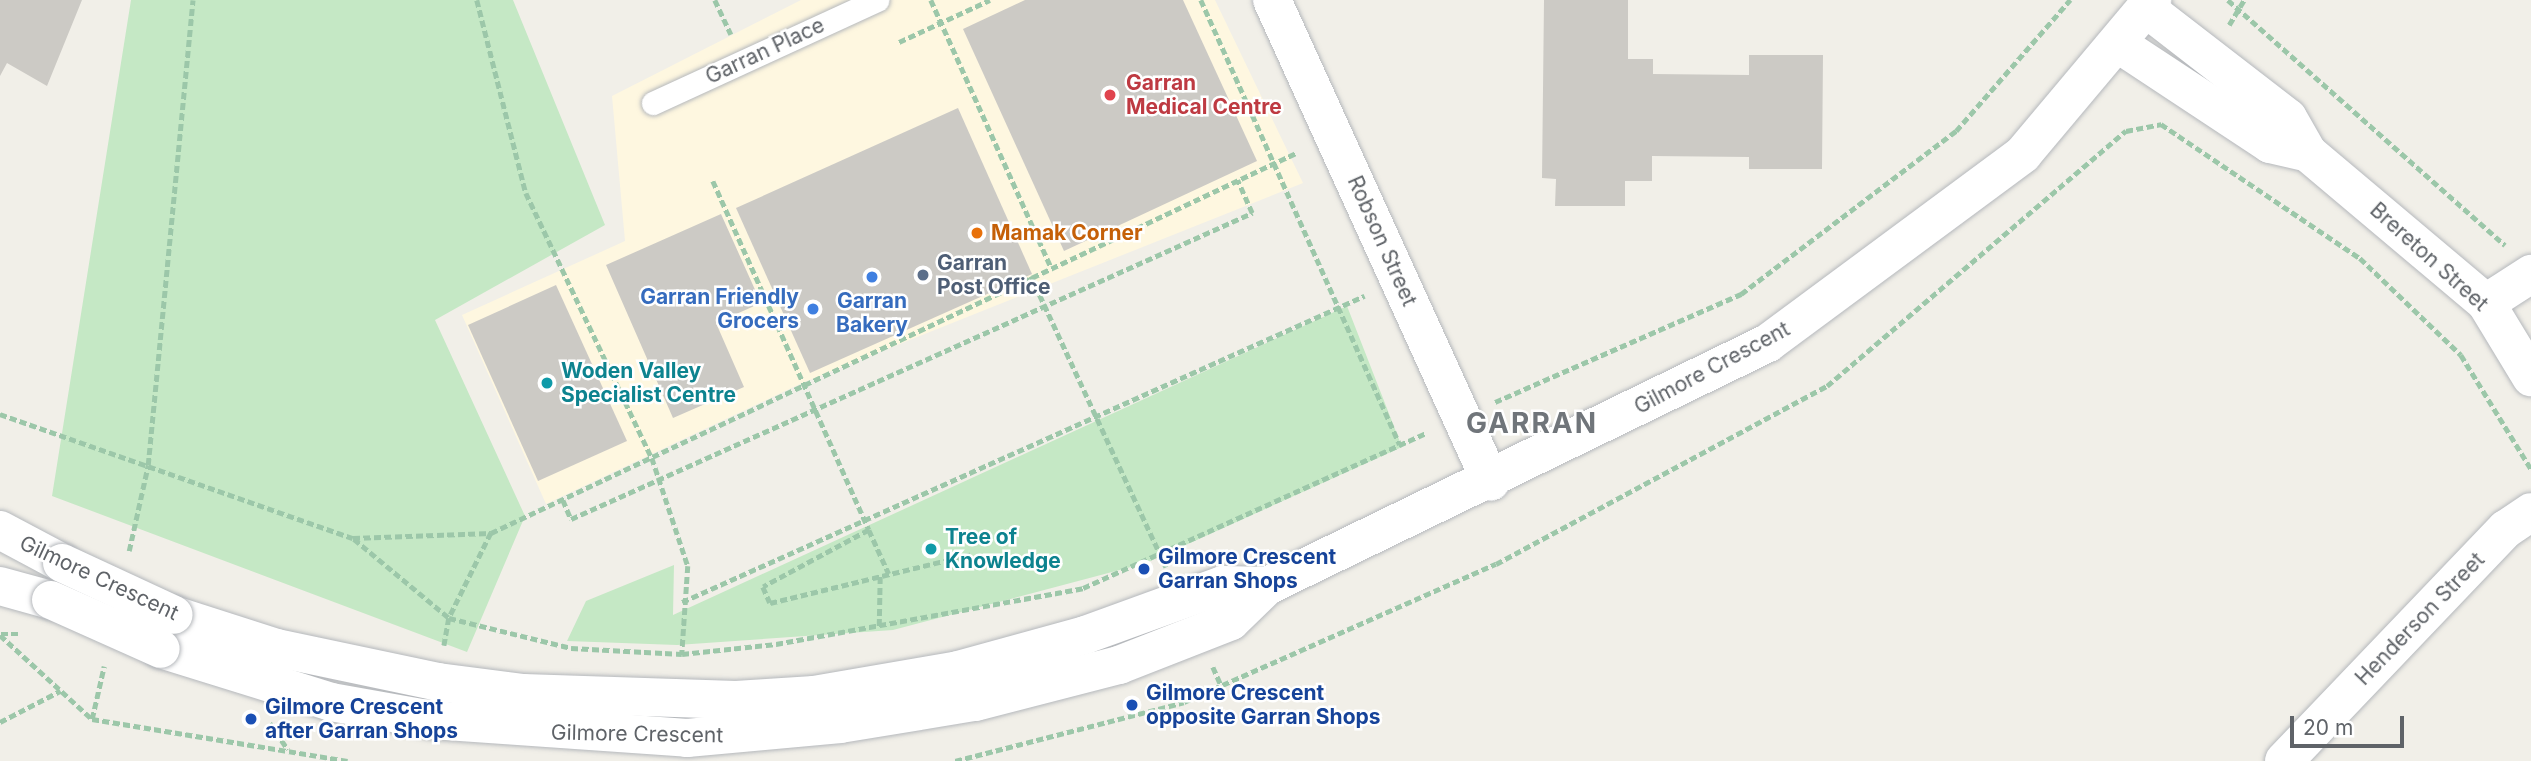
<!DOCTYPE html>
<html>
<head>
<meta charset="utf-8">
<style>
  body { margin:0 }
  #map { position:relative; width:2531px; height:761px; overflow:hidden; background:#f1efe8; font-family:Inter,sans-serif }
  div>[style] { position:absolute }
  .commercial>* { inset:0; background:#fef7e0 }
  .green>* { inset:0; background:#c5e8c5 }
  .building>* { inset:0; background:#cccac5 }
  .path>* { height:4.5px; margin-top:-2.25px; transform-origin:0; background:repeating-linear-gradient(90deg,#9cc7a9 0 7px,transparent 0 10.5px) }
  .roads { filter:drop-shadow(0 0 2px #b5b8bc) drop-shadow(0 0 2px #b5b8bc) }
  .service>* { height:23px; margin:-11.5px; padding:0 11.5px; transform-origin:11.5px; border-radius:11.5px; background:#fff }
  .minor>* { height:38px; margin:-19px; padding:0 19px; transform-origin:19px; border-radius:19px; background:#fff }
  .tertiary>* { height:38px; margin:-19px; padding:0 19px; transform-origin:19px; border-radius:19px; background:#fff }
  .bridges { filter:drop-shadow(0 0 2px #b5b8bc) drop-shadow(0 0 2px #b5b8bc) }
  .tertiary-bridge>* { height:38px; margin:-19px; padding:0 19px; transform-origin:19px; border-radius:19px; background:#fff }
  .dots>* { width:19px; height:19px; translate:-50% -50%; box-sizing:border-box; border:4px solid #fff; border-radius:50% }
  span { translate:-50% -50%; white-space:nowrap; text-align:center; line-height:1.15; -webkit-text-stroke:5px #fff; paint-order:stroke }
  .street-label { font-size:21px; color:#5f6368 }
  .health-label { font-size:21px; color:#be3a42; font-weight:700 }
  .left { translate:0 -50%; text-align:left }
  .food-label { font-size:21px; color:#c56008; font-weight:700 }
  .service-label { font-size:21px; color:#4e5e75; font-weight:700 }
  .shop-label { font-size:21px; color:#366cbe; font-weight:700 }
  .right { translate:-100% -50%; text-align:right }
  .culture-label { font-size:21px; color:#0d838f; font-weight:700 }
  .transit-label { font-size:21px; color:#164399; font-weight:700 }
  .district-label { font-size:28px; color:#70757a; font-weight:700; letter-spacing:2px }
  .scale { position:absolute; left:2290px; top:716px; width:114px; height:32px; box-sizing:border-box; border:4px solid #5f6368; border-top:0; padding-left:9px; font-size:21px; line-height:24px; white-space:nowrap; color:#5f6368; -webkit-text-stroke:5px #fff; paint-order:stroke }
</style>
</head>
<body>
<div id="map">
  <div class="commercial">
    <i style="clip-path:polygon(801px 0,1215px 0,1303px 183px,802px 383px,546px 504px,462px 315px,625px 241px,612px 96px)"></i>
  </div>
  <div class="green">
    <i style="clip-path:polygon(131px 0,513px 0,605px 225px,435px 320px,525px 516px,467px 652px,52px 496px)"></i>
    <i style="clip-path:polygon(1347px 306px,1402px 447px,1146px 563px,893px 630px,677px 645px,567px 641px,586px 601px,674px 565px,673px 615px)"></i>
  </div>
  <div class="building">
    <i style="clip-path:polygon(0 0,82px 0,47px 86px,7px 63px,0 76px)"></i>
    <i style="clip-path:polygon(1025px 0,1183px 0,1257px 161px,1064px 251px,963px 29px)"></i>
    <i style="clip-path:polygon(1544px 0,1628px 0,1628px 59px,1653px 59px,1653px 74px,1749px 75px,1749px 55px,1823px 55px,1822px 169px,1749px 169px,1749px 157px,1652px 156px,1652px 181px,1625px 181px,1625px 206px,1555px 206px,1556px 179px,1542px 178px)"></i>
    <i style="clip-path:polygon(958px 108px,1032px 274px,810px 373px,736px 208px)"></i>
    <i style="clip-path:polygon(721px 214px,761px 303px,716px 323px,744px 387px,673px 418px,606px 265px)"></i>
    <i style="clip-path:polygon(556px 285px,627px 441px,538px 481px,468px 325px)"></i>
  </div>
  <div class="path">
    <i style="left:477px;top:0;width:199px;rotate:75.8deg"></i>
    <i style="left:526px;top:193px;width:293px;rotate:64.6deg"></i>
    <i style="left:652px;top:458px;width:114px;rotate:71.6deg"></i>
    <i style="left:688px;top:566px;width:89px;rotate:93.9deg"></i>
    <i style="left:715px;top:0;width:38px;rotate:65deg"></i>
    <i style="left:931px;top:0;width:293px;rotate:65.8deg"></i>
    <i style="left:1201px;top:0;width:487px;rotate:65.9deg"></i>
    <i style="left:2228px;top:0;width:370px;rotate:41.5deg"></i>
    <i style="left:2229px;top:25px;width:29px;rotate:-59deg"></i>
    <i style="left:899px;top:42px;width:100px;rotate:-24.8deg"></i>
    <i style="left:713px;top:181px;width:382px;rotate:65.9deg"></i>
    <i style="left:869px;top:530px;width:120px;rotate:151.7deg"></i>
    <i style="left:763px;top:587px;width:17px;rotate:66deg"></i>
    <i style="left:770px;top:603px;width:209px;rotate:-13.6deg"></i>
    <i style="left:1031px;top:276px;width:321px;rotate:65.1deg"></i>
    <i style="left:1495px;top:402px;width:269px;rotate:-23.7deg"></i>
    <i style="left:1741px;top:294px;width:270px;rotate:-37.2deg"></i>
    <i style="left:1956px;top:131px;width:174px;rotate:-49deg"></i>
    <i style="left:0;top:414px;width:374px;rotate:19.4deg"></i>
    <i style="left:353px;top:538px;width:138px;rotate:-2.1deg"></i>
    <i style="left:491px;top:533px;width:892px;rotate:-25.27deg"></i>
    <i style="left:563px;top:500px;width:21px;rotate:67deg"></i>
    <i style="left:571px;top:519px;width:747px;rotate:-24.2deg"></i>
    <i style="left:1252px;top:213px;width:36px;rotate:-114deg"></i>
    <i style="left:869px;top:530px;width:48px;rotate:65.6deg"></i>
    <i style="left:491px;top:533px;width:95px;rotate:116.3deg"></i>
    <i style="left:449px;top:618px;width:126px;rotate:13.8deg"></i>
    <i style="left:571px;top:648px;width:111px;rotate:3.1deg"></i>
    <i style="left:682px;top:654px;width:95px;rotate:-6.1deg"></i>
    <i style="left:776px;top:644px;width:312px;rotate:-10.3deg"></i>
    <i style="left:1083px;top:588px;width:377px;rotate:-24.3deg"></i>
    <i style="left:354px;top:539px;width:124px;rotate:39.7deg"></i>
    <i style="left:449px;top:618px;width:28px;rotate:100deg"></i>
    <i style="left:129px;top:551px;width:88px;rotate:-77.5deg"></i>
    <i style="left:148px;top:465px;width:467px;rotate:-84.5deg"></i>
    <i style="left:682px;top:602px;width:748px;rotate:-24.16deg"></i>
    <i style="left:879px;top:626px;width:50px;rotate:-88.9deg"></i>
    <i style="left:1px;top:634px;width:19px"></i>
    <i style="left:0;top:635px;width:125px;rotate:42.4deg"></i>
    <i style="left:92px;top:719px;width:259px;rotate:9.3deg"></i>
    <i style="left:1213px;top:667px;width:20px;rotate:66deg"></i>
    <i style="left:92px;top:719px;width:54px;rotate:-77.2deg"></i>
    <i style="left:0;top:722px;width:68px;rotate:-27.3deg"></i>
    <i style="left:270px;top:723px;width:32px;rotate:56deg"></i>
    <i style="left:955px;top:761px;width:236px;rotate:-14.4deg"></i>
    <i style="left:1184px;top:702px;width:341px;rotate:-23.9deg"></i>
    <i style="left:1496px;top:564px;width:376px;rotate:-28.3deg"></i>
    <i style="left:1827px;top:386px;width:393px;rotate:-40.5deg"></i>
    <i style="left:2126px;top:131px;width:36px;rotate:-11deg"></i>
    <i style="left:2161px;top:124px;width:240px;rotate:34deg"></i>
    <i style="left:2360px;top:258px;width:140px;rotate:43.8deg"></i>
    <i style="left:2461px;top:355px;width:134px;rotate:58.4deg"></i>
  </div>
  <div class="roads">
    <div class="service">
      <i style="left:653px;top:103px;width:247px;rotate:-24.7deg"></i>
    </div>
    <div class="minor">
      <i style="left:1272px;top:0;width:529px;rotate:65.57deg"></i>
      <i style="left:2147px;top:9px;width:178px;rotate:37.7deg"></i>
      <i style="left:2288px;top:118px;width:40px;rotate:60.3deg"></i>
      <i style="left:2308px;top:153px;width:233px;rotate:40.1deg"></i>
      <i style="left:2486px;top:303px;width:87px;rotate:58.7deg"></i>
      <i style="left:2120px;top:45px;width:180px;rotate:33.4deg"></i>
      <i style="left:2270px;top:144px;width:39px;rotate:13deg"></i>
      <i style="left:2486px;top:303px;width:54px;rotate:-32.8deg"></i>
      <i style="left:2284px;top:761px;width:321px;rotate:-46.3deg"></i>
      <i style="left:2506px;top:529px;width:30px;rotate:-34deg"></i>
    </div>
    <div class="tertiary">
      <i style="left:0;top:530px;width:70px;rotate:28deg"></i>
      <i style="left:0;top:586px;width:53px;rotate:15.4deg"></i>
      <i style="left:174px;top:615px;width:108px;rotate:17.8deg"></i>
      <i style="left:277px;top:648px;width:165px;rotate:11.9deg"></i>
      <i style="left:438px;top:682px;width:86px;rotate:7.4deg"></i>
      <i style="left:523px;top:693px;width:213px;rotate:1.9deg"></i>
      <i style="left:736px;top:700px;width:78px;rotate:-3.7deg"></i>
      <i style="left:814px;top:695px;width:146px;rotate:-9.8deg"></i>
      <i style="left:958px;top:670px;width:132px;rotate:-15.4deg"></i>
      <i style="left:1085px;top:635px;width:147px;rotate:-19.9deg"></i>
      <i style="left:1223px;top:585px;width:44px;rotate:1.3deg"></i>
      <i style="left:161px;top:649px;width:178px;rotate:17.3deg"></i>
      <i style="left:331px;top:702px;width:103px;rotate:10.1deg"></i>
      <i style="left:432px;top:720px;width:256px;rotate:4deg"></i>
      <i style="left:687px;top:738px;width:154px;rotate:-5.2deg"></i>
      <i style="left:840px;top:724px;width:137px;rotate:-9.3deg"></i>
      <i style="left:975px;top:702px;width:149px;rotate:-14.4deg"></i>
      <i style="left:1119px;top:665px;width:120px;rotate:-21.4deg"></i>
      <i style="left:1231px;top:621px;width:50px;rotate:-44.2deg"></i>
      <i style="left:1267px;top:586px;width:557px;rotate:-25.87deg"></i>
      <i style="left:1768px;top:343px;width:317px;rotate:-36.5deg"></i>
      <i style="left:2023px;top:154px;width:201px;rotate:-50deg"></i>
    </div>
  </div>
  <div class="bridges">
    <div class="tertiary-bridge">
      <i style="left:62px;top:563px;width:123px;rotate:24.9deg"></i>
      <i style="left:51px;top:600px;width:120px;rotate:24deg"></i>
    </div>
  </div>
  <div class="dots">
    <i style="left:1110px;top:95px;background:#e0444e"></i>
    <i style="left:977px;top:233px;background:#e8710a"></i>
    <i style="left:923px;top:275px;background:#5c6f8a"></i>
    <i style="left:872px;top:277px;background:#3f7fe0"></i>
    <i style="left:813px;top:309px;background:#3f7fe0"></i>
    <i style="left:547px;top:383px;background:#0f9aa8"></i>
    <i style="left:931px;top:549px;background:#0f9aa8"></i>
    <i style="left:1144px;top:569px;background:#1a4fb4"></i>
    <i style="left:1132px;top:705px;background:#1a4fb4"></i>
    <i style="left:251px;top:719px;background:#1a4fb4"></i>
  </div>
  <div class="street-label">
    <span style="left:765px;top:51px;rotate:-25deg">Garran Place</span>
    <span style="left:1382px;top:241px;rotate:66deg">Robson Street</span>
    <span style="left:2429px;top:257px;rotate:42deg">Brereton Street</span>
    <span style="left:1712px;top:368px;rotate:-28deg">Gilmore Crescent</span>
    <span style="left:99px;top:578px;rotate:25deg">Gilmore Crescent</span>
    <span style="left:2420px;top:619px;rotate:-46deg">Henderson Street</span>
    <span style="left:637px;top:734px;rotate:1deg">Gilmore Crescent</span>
  </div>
  <div class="health-label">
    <span class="left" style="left:1126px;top:95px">Garran<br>Medical Centre</span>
  </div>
  <div class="food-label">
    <span class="left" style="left:991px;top:233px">Mamak Corner</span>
  </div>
  <div class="service-label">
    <span class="left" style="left:937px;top:275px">Garran<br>Post Office</span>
  </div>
  <div class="shop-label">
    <span class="right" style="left:799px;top:309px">Garran Friendly<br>Grocers</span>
    <span style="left:872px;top:313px">Garran<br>Bakery</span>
  </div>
  <div class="culture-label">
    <span class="left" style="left:561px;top:383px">Woden Valley<br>Specialist Centre</span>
    <span class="left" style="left:945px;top:549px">Tree of<br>Knowledge</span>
  </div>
  <div class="transit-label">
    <span class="left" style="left:1158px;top:569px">Gilmore Crescent<br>Garran Shops</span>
    <span class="left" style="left:1146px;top:705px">Gilmore Crescent<br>opposite Garran Shops</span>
    <span class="left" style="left:265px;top:719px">Gilmore Crescent<br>after Garran Shops</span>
  </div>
  <div class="district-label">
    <span style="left:1532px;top:423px">GARRAN</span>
  </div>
  <div class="scale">20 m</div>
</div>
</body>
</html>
